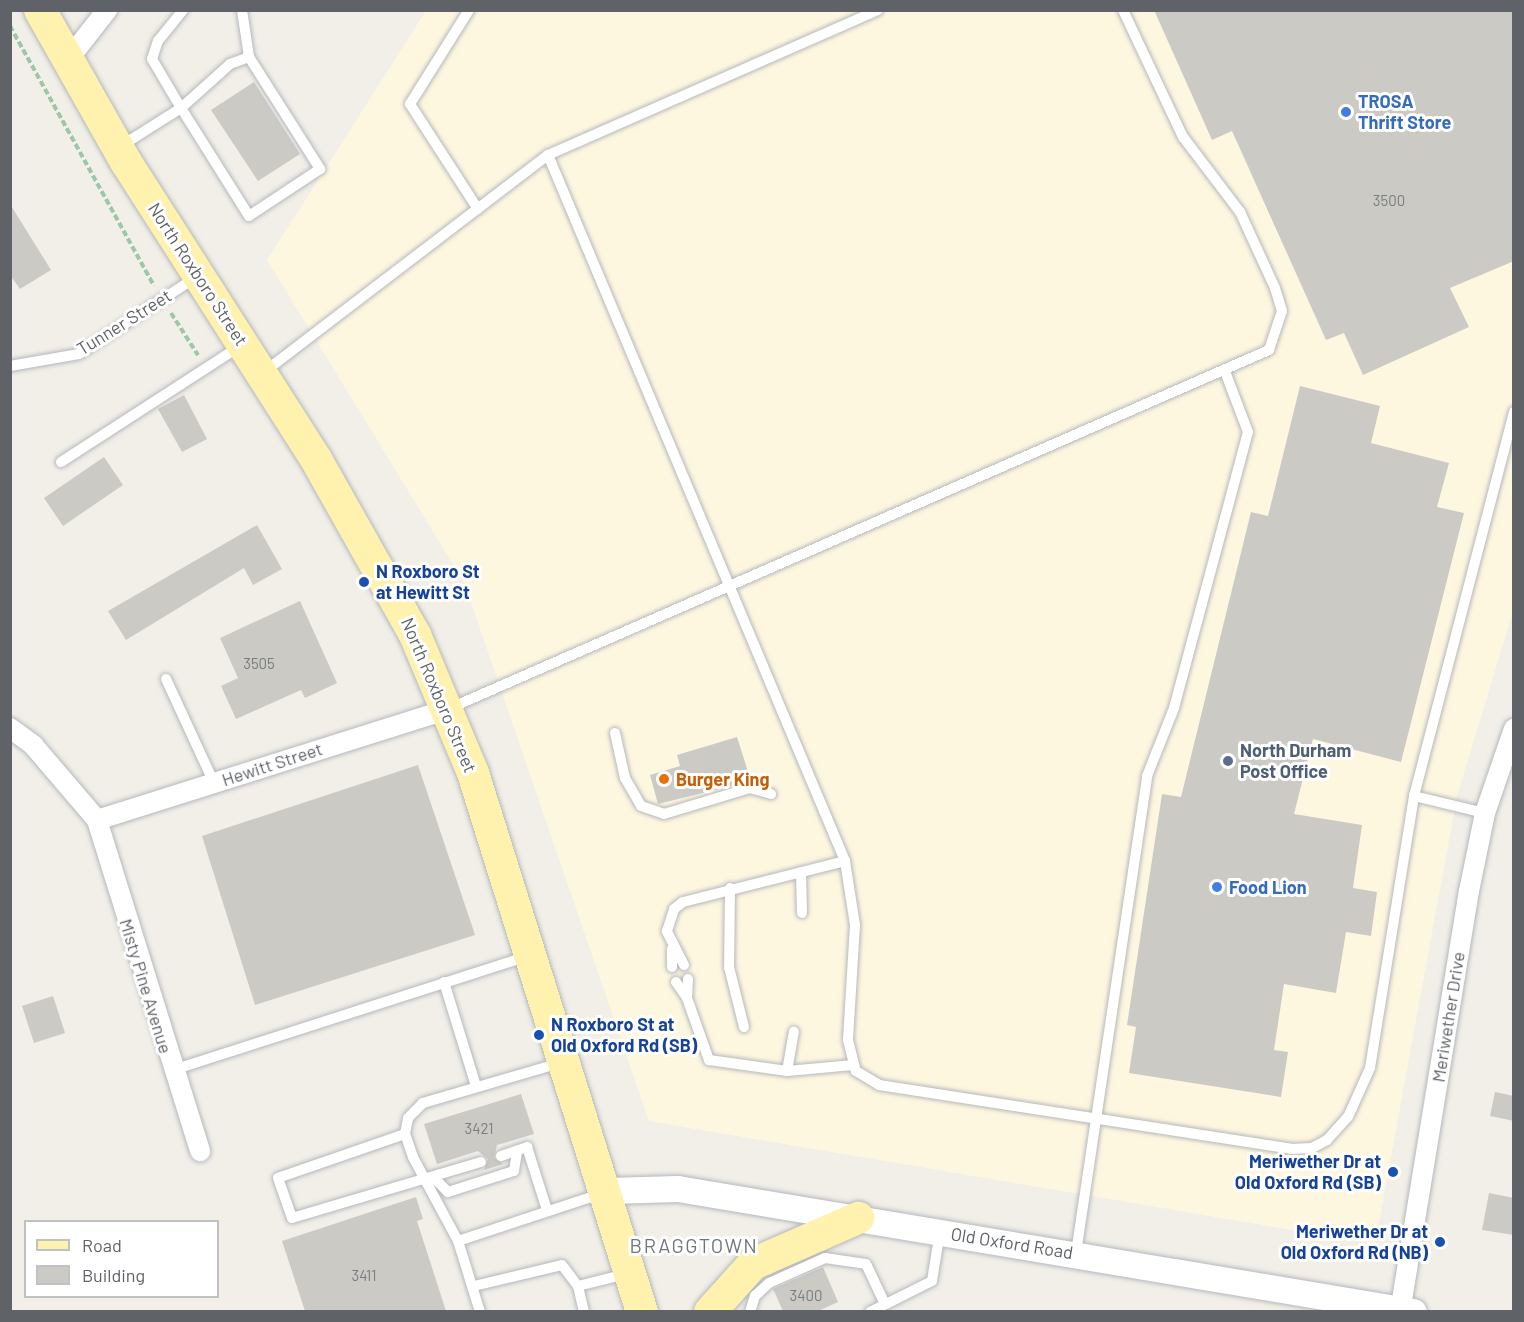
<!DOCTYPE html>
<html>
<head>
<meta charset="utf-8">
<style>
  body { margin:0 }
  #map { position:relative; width:1524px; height:1322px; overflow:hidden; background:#f1efe8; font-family:Barlow,sans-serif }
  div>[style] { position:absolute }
  .commercial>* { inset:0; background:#fef7e0 }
  .building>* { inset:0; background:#cccac5 }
  .path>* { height:4px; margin-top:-2px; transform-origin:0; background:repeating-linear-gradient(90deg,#9cc7a9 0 6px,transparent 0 9px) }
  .roads { filter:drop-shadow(0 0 2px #b5b8bc) drop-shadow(0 0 2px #b5b8bc) }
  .service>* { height:10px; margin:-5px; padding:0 5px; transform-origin:5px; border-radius:5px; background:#fff }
  .minor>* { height:20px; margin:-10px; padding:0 10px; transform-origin:10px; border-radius:10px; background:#fff }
  .tertiary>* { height:26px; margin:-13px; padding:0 13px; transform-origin:13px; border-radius:13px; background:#fff }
  .primary>* { height:32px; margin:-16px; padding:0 16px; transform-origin:16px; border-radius:16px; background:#fff2af }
  .dots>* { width:16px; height:16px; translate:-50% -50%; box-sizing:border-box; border:3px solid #fff; border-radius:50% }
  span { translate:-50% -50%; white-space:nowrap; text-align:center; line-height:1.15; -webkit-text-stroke:6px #fff; paint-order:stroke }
  .number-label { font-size:15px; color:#7a7d7f }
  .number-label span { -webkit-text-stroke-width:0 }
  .shop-label { font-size:18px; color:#366cbe; font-weight:700 }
  .left { translate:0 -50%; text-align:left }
  .street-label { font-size:18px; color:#5f6368 }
  .transit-label { font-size:18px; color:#164399; font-weight:700 }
  .right { translate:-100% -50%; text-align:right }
  .service-label { font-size:18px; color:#4e5e75; font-weight:700 }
  .food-label { font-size:18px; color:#c56008; font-weight:700 }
  .neighbourhood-label { font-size:20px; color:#70757a; letter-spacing:1.5px }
  .frame { position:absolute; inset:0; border:12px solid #5f6368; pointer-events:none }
  .legend { position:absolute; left:24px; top:1220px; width:195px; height:78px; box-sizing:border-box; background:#fff; border:2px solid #bfc1c3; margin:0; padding:8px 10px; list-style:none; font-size:18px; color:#5f6368 }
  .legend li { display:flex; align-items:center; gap:12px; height:30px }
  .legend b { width:30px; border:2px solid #bfc1c3 }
</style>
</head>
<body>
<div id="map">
  <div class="commercial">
    <i style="clip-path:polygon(426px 11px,1513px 11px,1513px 611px,1457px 796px,1375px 1244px,649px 1121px,464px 582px,267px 260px)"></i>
  </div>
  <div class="building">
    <i style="clip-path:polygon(1154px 10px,1514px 10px,1514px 261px,1450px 288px,1469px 327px,1363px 375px,1344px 333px,1326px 340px,1232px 131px,1212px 140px)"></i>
    <i style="clip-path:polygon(254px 82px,300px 154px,258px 181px,211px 110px)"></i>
    <i style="clip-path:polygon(10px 204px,51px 270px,20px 289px,10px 275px)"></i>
    <i style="clip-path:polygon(1300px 386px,1380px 406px,1371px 443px,1449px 463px,1437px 507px,1464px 513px,1401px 762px,1313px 739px,1294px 814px,1362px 825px,1353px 888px,1377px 892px,1371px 936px,1346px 932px,1336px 993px,1284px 984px,1274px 1050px,1288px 1052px,1281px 1097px,1129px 1073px,1136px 1027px,1127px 1025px,1162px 794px,1181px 797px,1251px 512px,1268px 516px)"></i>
    <i style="clip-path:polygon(184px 395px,207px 439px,182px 452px,158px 409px)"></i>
    <i style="clip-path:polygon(104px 457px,123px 485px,63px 526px,44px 498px)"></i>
    <i style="clip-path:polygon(257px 525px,282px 569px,253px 585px,244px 568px,126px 640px,108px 611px)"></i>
    <i style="clip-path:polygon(300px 601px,337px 683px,305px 698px,301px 690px,236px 719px,221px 686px,238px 678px,220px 638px)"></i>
    <i style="clip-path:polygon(737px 737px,751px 781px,658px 804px,650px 775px,680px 766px,677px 755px)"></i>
    <i style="clip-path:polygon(418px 765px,475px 935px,255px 1005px,202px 836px)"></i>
    <i style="clip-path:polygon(53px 996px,65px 1033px,34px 1043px,22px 1006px)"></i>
    <i style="clip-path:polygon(1495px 1092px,1514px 1096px,1514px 1121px,1490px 1116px)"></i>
    <i style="clip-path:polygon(521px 1094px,534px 1134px,497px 1145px,494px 1158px,503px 1164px,484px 1170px,488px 1159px,478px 1151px,437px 1164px,424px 1124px)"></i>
    <i style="clip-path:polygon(1489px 1193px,1514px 1198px,1514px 1235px,1482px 1230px)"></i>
    <i style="clip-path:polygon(416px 1197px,423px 1219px,417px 1221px,446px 1311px,305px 1311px,282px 1241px)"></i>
    <i style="clip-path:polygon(823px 1267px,838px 1302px,818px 1311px,783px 1311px,773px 1289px)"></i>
  </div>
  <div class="path">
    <i style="left:10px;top:26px;width:297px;rotate:61deg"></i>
    <i style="left:171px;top:313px;width:50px;rotate:57.3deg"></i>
  </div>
  <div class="roads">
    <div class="service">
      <i style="left:242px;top:10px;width:48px;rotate:81.5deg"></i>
      <i style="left:249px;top:57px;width:133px;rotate:57.6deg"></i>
      <i style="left:320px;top:169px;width:85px;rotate:146.5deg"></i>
      <i style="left:249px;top:216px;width:128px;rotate:-122.2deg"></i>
      <i style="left:181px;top:108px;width:66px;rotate:-41.9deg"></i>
      <i style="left:230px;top:64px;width:20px;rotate:-20deg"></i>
      <i style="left:469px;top:10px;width:111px;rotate:122.1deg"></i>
      <i style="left:410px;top:104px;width:125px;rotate:57.1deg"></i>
      <i style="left:121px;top:146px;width:71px;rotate:-32.3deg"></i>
      <i style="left:181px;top:108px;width:57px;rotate:-120.6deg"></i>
      <i style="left:152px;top:59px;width:19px;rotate:-72deg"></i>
      <i style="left:158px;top:41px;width:40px;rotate:-51deg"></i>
      <i style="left:548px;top:155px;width:766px;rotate:67.18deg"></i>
      <i style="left:845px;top:861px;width:65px;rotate:81.1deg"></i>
      <i style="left:855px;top:925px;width:115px;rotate:93.5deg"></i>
      <i style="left:848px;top:1040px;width:32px;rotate:76deg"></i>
      <i style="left:856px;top:1071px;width:27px;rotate:31deg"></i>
      <i style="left:879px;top:1085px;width:417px;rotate:8.8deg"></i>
      <i style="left:1291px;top:1149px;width:21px;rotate:-3deg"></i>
      <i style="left:1312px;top:1148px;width:17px;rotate:-28deg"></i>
      <i style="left:1327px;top:1140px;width:31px;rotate:-48deg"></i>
      <i style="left:1348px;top:1117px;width:54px;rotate:-65.8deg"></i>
      <i style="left:1370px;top:1068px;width:276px;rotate:-80.8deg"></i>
      <i style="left:1414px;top:796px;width:397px;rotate:-75.4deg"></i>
      <i style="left:10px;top:366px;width:70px;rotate:-9.9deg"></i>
      <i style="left:79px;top:354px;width:140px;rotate:-33.3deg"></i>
      <i style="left:264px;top:372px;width:357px;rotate:-37.4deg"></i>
      <i style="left:548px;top:155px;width:360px;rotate:-23.7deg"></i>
      <i style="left:61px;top:462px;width:213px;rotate:-32.9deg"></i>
      <i style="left:166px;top:679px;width:115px;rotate:65.2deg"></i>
      <i style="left:448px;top:709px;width:896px;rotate:-23.62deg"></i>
      <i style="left:1269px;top:350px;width:41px;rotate:-71.6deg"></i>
      <i style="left:1282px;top:311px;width:24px;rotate:-107deg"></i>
      <i style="left:1275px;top:288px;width:84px;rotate:-114.7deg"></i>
      <i style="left:1240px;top:212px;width:94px;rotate:-127.2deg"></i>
      <i style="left:1183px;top:137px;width:140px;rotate:-115.3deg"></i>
      <i style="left:615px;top:733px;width:46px;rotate:77.5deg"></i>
      <i style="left:625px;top:778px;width:32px;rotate:60deg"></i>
      <i style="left:641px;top:806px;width:24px;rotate:19deg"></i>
      <i style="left:664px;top:814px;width:90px;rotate:-16.8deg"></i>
      <i style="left:750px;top:788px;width:22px;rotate:16deg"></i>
      <i style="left:1414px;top:796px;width:73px;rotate:13.5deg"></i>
      <i style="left:801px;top:872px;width:41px;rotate:88.6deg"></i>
      <i style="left:730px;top:888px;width:79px;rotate:90.7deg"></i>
      <i style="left:729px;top:967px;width:62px;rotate:76deg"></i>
      <i style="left:684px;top:965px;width:38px;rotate:-117deg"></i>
      <i style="left:667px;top:931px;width:23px;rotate:-72deg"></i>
      <i style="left:674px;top:909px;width:11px;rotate:-38deg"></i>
      <i style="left:683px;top:902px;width:167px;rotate:-14.2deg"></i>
      <i style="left:672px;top:967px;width:18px;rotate:-90deg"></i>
      <i style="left:688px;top:979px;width:19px;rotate:93deg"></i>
      <i style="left:687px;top:998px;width:66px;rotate:70.5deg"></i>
      <i style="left:709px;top:1060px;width:79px;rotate:8deg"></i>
      <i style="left:787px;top:1071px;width:40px;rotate:-80deg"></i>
      <i style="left:444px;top:982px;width:109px;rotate:72.9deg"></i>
      <i style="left:676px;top:982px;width:19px;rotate:55deg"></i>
      <i style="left:173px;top:1070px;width:373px;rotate:-17.8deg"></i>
      <i style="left:787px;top:1071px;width:67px;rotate:-5.1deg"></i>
      <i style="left:405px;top:1134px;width:134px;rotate:160.9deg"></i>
      <i style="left:278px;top:1178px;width:42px;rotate:70.7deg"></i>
      <i style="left:292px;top:1218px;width:197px;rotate:-16.5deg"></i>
      <i style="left:501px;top:1156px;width:28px;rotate:-19deg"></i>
      <i style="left:527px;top:1147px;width:66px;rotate:72.4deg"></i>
      <i style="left:433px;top:1177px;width:21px;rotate:45deg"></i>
      <i style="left:448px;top:1192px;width:69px;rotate:-17.7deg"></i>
      <i style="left:514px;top:1171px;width:20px;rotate:-81deg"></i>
      <i style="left:458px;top:1241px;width:153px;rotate:-18.3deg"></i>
      <i style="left:1076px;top:1253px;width:482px;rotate:-81.5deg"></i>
      <i style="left:1147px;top:776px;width:73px;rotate:-68.3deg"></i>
      <i style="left:1174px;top:708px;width:286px;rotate:-75deg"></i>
      <i style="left:1248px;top:432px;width:62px;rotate:-110.8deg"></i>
      <i style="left:474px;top:1286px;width:90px;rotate:-13.4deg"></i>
      <i style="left:562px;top:1265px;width:26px;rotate:53deg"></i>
      <i style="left:578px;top:1286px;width:49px;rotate:-14deg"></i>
      <i style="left:578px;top:1286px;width:27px;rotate:77deg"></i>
      <i style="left:480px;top:1312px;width:74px;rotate:-107.2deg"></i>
      <i style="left:458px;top:1241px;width:95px;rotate:-118.2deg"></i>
      <i style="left:413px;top:1157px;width:24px;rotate:-109deg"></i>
      <i style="left:405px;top:1134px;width:16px;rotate:-79deg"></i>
      <i style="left:408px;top:1118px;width:21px;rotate:-45deg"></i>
      <i style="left:423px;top:1103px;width:143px;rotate:-16.3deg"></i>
      <i style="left:750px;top:1312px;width:17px;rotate:-73deg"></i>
      <i style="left:755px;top:1296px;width:19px;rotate:-43deg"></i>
      <i style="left:769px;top:1283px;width:61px;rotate:-24.1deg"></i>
      <i style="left:825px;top:1258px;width:41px;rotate:8.3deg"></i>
      <i style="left:866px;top:1264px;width:44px;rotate:64.6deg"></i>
      <i style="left:870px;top:1312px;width:69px;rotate:-26.6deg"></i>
      <i style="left:932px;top:1281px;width:51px;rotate:-80.9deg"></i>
    </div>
    <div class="minor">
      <i style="left:67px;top:61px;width:65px;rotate:-51.9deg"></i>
      <i style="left:10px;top:728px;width:29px;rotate:36deg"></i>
      <i style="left:33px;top:745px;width:99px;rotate:49.5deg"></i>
      <i style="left:97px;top:820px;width:347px;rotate:72.7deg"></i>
      <i style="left:97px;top:820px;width:368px;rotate:-17.5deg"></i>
      <i style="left:1400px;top:1312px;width:427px;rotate:-80.7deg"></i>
      <i style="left:1469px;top:891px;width:80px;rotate:-78.4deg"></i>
      <i style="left:1485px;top:813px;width:89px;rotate:-71deg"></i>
    </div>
    <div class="tertiary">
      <i style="left:609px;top:1191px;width:69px;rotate:-1.7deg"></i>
      <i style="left:678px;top:1189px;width:746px;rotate:9.49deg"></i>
    </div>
    <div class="primary">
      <i style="left:40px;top:10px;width:175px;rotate:60.5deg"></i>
      <i style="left:126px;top:162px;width:355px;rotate:57.4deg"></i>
      <i style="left:317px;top:461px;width:200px;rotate:60.6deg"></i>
      <i style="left:415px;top:635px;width:150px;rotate:67.2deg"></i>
      <i style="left:473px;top:773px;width:565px;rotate:72.59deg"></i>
      <i style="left:710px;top:1312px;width:64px;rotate:-48.1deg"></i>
      <i style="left:753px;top:1264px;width:115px;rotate:-23.7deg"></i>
    </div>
  </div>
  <div class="dots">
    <i style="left:1346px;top:112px;background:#3f7fe0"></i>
    <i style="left:364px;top:582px;background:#1a4fb4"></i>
    <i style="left:1228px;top:761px;background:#5c6f8a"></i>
    <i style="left:664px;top:779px;background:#e8710a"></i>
    <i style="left:1217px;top:887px;background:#3f7fe0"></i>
    <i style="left:539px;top:1035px;background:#1a4fb4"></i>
    <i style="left:1393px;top:1172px;background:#1a4fb4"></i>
    <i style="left:1440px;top:1242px;background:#1a4fb4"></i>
  </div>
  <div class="number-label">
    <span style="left:1389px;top:201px">3500</span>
    <span style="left:259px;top:664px">3505</span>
    <span style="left:479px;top:1129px">3421</span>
    <span style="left:364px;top:1276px">3411</span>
    <span style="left:806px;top:1296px">3400</span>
  </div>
  <div class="shop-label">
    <span class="left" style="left:1358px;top:112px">TROSA<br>Thrift Store</span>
    <span class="left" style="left:1229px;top:887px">Food Lion</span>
  </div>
  <div class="street-label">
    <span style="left:198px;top:274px;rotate:57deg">North Roxboro Street</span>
    <span style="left:124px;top:322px;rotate:-32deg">Tunner Street</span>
    <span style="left:439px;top:695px;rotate:67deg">North Roxboro Street</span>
    <span style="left:272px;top:764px;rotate:-18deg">Hewitt Street</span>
    <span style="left:146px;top:986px;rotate:73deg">Misty Pine Avenue</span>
    <span style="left:1448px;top:1017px;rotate:-81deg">Meriwether Drive</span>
    <span style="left:1012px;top:1243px;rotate:9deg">Old Oxford Road</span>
  </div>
  <div class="transit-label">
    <span class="left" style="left:376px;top:582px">N Roxboro St<br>at Hewitt St</span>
    <span class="left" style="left:551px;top:1035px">N Roxboro St at<br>Old Oxford Rd (SB)</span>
    <span class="right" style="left:1381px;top:1172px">Meriwether Dr at<br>Old Oxford Rd (SB)</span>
    <span class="right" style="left:1428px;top:1242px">Meriwether Dr at<br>Old Oxford Rd (NB)</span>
  </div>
  <div class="service-label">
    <span class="left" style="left:1240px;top:761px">North Durham<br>Post Office</span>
  </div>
  <div class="food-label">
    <span class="left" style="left:676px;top:779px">Burger King</span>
  </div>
  <div class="neighbourhood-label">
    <span style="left:694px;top:1245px">BRAGGTOWN</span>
  </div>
  <div class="frame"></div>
  <ul class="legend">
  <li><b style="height:8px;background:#fff2af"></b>Road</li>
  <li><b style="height:16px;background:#cccac5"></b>Building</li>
  </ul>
</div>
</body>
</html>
